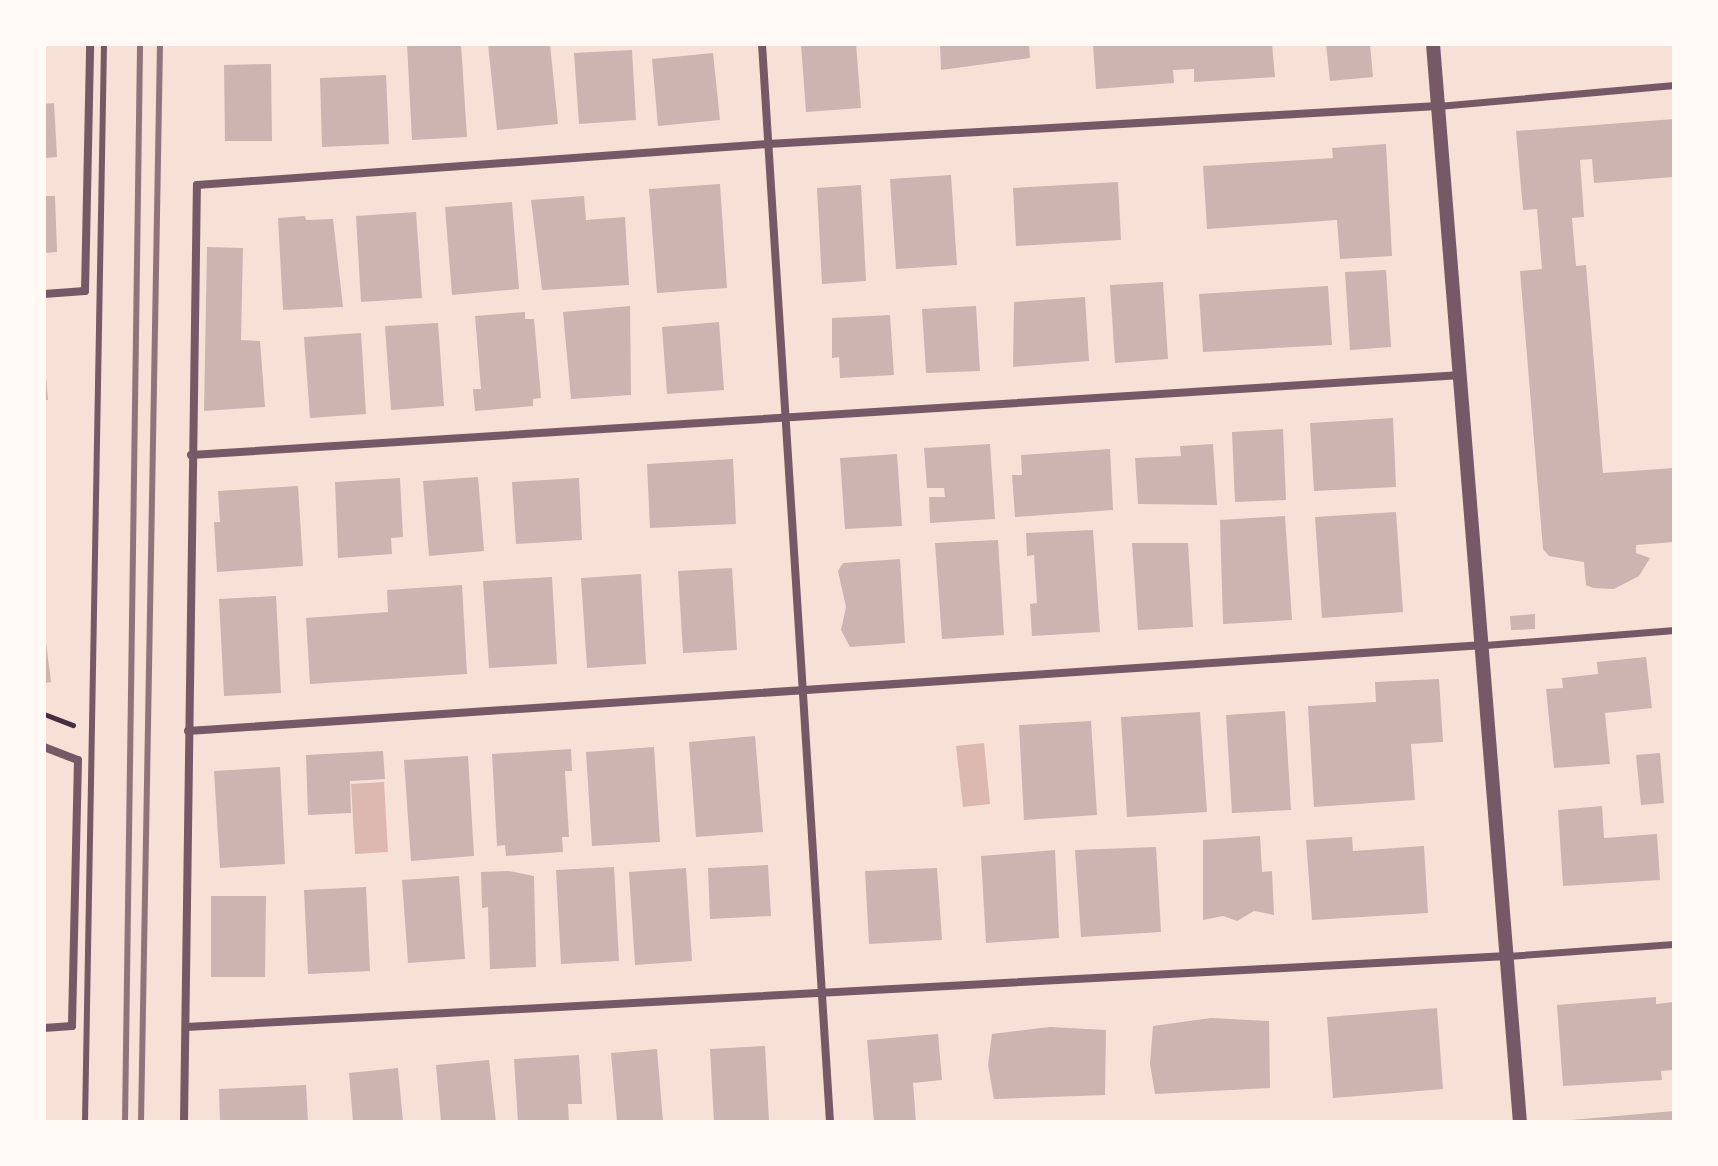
<!DOCTYPE html>
<html>
<head>
<meta charset="utf-8">
<style>
  body { margin:0 }
  #map { position:relative; width:1718px; height:1166px; overflow:hidden; background:#f7e1d7; font-family:Rubik,sans-serif }
  div>[style] { position:absolute }
  .water>* { inset:0; background:#dcb8b0 }
  .building>* { inset:0; background:#ccb4b1 }
  .path>* { height:5px; margin:-2.5px; padding:0 2.5px; transform-origin:2.5px; border-radius:2.5px; background:#4a2c40 }
  .service>* { height:6px; margin:-3px; padding:0 3px; transform-origin:3px; border-radius:3px; background:#755966 }
  .pedestrian>* { height:7px; margin:-3.5px; padding:0 3.5px; transform-origin:3.5px; border-radius:3.5px; background:#755966 }
  .minor>* { height:8px; margin:-4px; padding:0 4px; transform-origin:4px; border-radius:4px; background:#755966 }
  .tertiary>* { height:14px; margin:-7px; padding:0 7px; transform-origin:7px; border-radius:7px; background:#755966 }
  .rail>* { height:6px; margin:-3px; padding:0 3px; transform-origin:3px; border-radius:3px; background:#8f747c }
  span { translate:-50% -50%; white-space:nowrap; text-align:center; line-height:1.15; -webkit-text-stroke:7px #fffaf5; paint-order:stroke }
  .frame { position:absolute; inset:0; border:46px solid #fffaf5; pointer-events:none }
</style>
</head>
<body>
<div id="map">
  <div class="water">
    <i style="clip-path:polygon(984px 743px,990px 804px,963px 807px,956px 746px)"></i>
    <i style="clip-path:polygon(384px 782px,388px 852px,355px 854px,351px 784px)"></i>
  </div>
  <div class="building">
    <i style="clip-path:polygon(407px 44px,461px 44px,467px 137px,412px 140px)"></i>
    <i style="clip-path:polygon(488px 44px,550px 44px,558px 124px,497px 130px)"></i>
    <i style="clip-path:polygon(801px 44px,856px 44px,861px 108px,806px 112px)"></i>
    <i style="clip-path:polygon(940px 44px,1029px 44px,1030px 58px,941px 70px)"></i>
    <i style="clip-path:polygon(1093px 44px,1272px 44px,1275px 77px,1194px 82px,1194px 69px,1173px 70px,1174px 83px,1096px 89px)"></i>
    <i style="clip-path:polygon(1326px 44px,1370px 44px,1373px 77px,1330px 81px)"></i>
    <i style="clip-path:polygon(632px 50px,636px 120px,579px 124px,574px 53px)"></i>
    <i style="clip-path:polygon(713px 53px,720px 120px,658px 126px,652px 59px)"></i>
    <i style="clip-path:polygon(271px 64px,272px 141px,225px 141px,224px 65px)"></i>
    <i style="clip-path:polygon(386px 75px,389px 144px,322px 147px,320px 78px)"></i>
    <i style="clip-path:polygon(54px 103px,57px 157px,44px 158px,44px 104px)"></i>
    <i style="clip-path:polygon(1674px 119px,1674px 177px,1594px 183px,1592px 159px,1580px 160px,1584px 217px,1572px 218px,1576px 266px,1586px 265px,1603px 473px,1674px 468px,1674px 542px,1636px 545px,1636px 553px,1650px 558px,1639px 576px,1614px 589px,1593px 588px,1586px 585px,1584px 562px,1549px 556px,1543px 549px,1520px 271px,1542px 269px,1537px 209px,1523px 210px,1516px 131px)"></i>
    <i style="clip-path:polygon(1386px 144px,1392px 256px,1340px 259px,1337px 220px,1207px 229px,1203px 166px,1333px 158px,1332px 148px)"></i>
    <i style="clip-path:polygon(951px 175px,957px 265px,896px 269px,890px 179px)"></i>
    <i style="clip-path:polygon(1118px 182px,1121px 240px,1016px 246px,1013px 188px)"></i>
    <i style="clip-path:polygon(720px 184px,727px 288px,657px 293px,649px 189px)"></i>
    <i style="clip-path:polygon(861px 185px,866px 281px,822px 284px,817px 188px)"></i>
    <i style="clip-path:polygon(44px 196px,55px 196px,57px 252px,44px 253px)"></i>
    <i style="clip-path:polygon(584px 196px,586px 220px,625px 217px,629px 285px,542px 290px,531px 200px)"></i>
    <i style="clip-path:polygon(512px 202px,519px 289px,452px 295px,445px 207px)"></i>
    <i style="clip-path:polygon(416px 212px,422px 298px,361px 302px,356px 216px)"></i>
    <i style="clip-path:polygon(305px 216px,306px 220px,333px 219px,343px 307px,283px 310px,278px 218px)"></i>
    <i style="clip-path:polygon(207px 247px,243px 248px,241px 340px,260px 341px,265px 407px,204px 411px)"></i>
    <i style="clip-path:polygon(1386px 270px,1391px 347px,1350px 350px,1345px 272px)"></i>
    <i style="clip-path:polygon(1163px 282px,1168px 359px,1115px 363px,1110px 285px)"></i>
    <i style="clip-path:polygon(1328px 286px,1332px 345px,1203px 352px,1199px 294px)"></i>
    <i style="clip-path:polygon(1085px 297px,1089px 361px,1013px 367px,1014px 302px)"></i>
    <i style="clip-path:polygon(630px 306px,631px 395px,571px 399px,563px 312px)"></i>
    <i style="clip-path:polygon(976px 306px,980px 371px,926px 373px,922px 309px)"></i>
    <i style="clip-path:polygon(525px 312px,525px 319px,534px 319px,541px 398px,533px 399px,533px 406px,475px 411px,473px 389px,481px 389px,475px 316px)"></i>
    <i style="clip-path:polygon(890px 315px,894px 375px,840px 378px,839px 357px,832px 358px,832px 318px)"></i>
    <i style="clip-path:polygon(719px 322px,724px 390px,667px 394px,662px 327px)"></i>
    <i style="clip-path:polygon(438px 323px,444px 406px,391px 410px,385px 326px)"></i>
    <i style="clip-path:polygon(361px 333px,366px 414px,310px 418px,304px 337px)"></i>
    <i style="clip-path:polygon(44px 377px,46px 377px,48px 400px,44px 400px)"></i>
    <i style="clip-path:polygon(1393px 418px,1396px 487px,1314px 491px,1310px 423px)"></i>
    <i style="clip-path:polygon(1283px 429px,1286px 500px,1235px 502px,1232px 432px)"></i>
    <i style="clip-path:polygon(990px 444px,995px 519px,930px 523px,929px 497px,945px 497px,944px 488px,927px 488px,924px 448px)"></i>
    <i style="clip-path:polygon(1213px 444px,1217px 505px,1138px 504px,1135px 458px,1181px 456px,1180px 446px)"></i>
    <i style="clip-path:polygon(1110px 449px,1113px 510px,1015px 517px,1012px 475px,1022px 475px,1021px 455px)"></i>
    <i style="clip-path:polygon(897px 454px,902px 526px,845px 529px,840px 458px)"></i>
    <i style="clip-path:polygon(733px 459px,736px 524px,650px 528px,647px 464px)"></i>
    <i style="clip-path:polygon(478px 477px,484px 551px,429px 556px,423px 481px)"></i>
    <i style="clip-path:polygon(400px 478px,403px 537px,391px 538px,392px 554px,338px 558px,335px 482px)"></i>
    <i style="clip-path:polygon(579px 478px,582px 540px,516px 544px,512px 482px)"></i>
    <i style="clip-path:polygon(298px 486px,303px 566px,217px 572px,214px 522px,220px 522px,218px 491px)"></i>
    <i style="clip-path:polygon(1396px 512px,1403px 612px,1322px 618px,1315px 517px)"></i>
    <i style="clip-path:polygon(1285px 516px,1292px 620px,1223px 624px,1220px 520px)"></i>
    <i style="clip-path:polygon(1093px 530px,1100px 632px,1032px 636px,1030px 604px,1037px 603px,1034px 555px,1027px 556px,1026px 533px)"></i>
    <i style="clip-path:polygon(998px 540px,1004px 635px,942px 639px,935px 543px)"></i>
    <i style="clip-path:polygon(1132px 543px,1188px 543px,1193px 627px,1138px 630px)"></i>
    <i style="clip-path:polygon(900px 559px,905px 643px,850px 647px,841px 630px,846px 607px,838px 571px,843px 563px)"></i>
    <i style="clip-path:polygon(732px 568px,737px 650px,683px 653px,678px 571px)"></i>
    <i style="clip-path:polygon(641px 574px,646px 664px,587px 668px,581px 578px)"></i>
    <i style="clip-path:polygon(552px 577px,557px 664px,489px 668px,483px 581px)"></i>
    <i style="clip-path:polygon(462px 585px,467px 674px,310px 684px,306px 618px,388px 612px,387px 590px)"></i>
    <i style="clip-path:polygon(276px 596px,281px 693px,224px 696px,219px 599px)"></i>
    <i style="clip-path:polygon(1535px 614px,1535px 629px,1511px 630px,1510px 616px)"></i>
    <i style="clip-path:polygon(44px 627px,51px 682px,44px 683px)"></i>
    <i style="clip-path:polygon(1646px 657px,1652px 708px,1605px 713px,1610px 764px,1554px 768px,1546px 689px,1563px 688px,1562px 678px,1598px 674px,1597px 662px)"></i>
    <i style="clip-path:polygon(1439px 679px,1443px 742px,1411px 744px,1415px 800px,1314px 807px,1308px 706px,1376px 702px,1375px 682px)"></i>
    <i style="clip-path:polygon(1285px 711px,1291px 810px,1232px 813px,1226px 715px)"></i>
    <i style="clip-path:polygon(1200px 712px,1207px 812px,1127px 817px,1121px 717px)"></i>
    <i style="clip-path:polygon(1091px 721px,1097px 815px,1024px 820px,1019px 725px)"></i>
    <i style="clip-path:polygon(755px 736px,763px 832px,696px 837px,689px 742px)"></i>
    <i style="clip-path:polygon(654px 747px,660px 842px,592px 846px,586px 752px)"></i>
    <i style="clip-path:polygon(571px 749px,572px 771px,565px 771px,569px 837px,562px 837px,563px 852px,506px 856px,505px 845px,497px 846px,492px 754px)"></i>
    <i style="clip-path:polygon(383px 751px,385px 779px,350px 781px,351px 813px,308px 815px,306px 755px)"></i>
    <i style="clip-path:polygon(1660px 753px,1664px 803px,1641px 805px,1636px 755px)"></i>
    <i style="clip-path:polygon(468px 756px,474px 856px,411px 861px,404px 760px)"></i>
    <i style="clip-path:polygon(280px 767px,285px 864px,220px 868px,214px 771px)"></i>
    <i style="clip-path:polygon(1602px 806px,1604px 838px,1657px 834px,1660px 880px,1563px 886px,1558px 810px)"></i>
    <i style="clip-path:polygon(1260px 836px,1262px 872px,1272px 871px,1274px 915px,1254px 911px,1237px 921px,1223px 916px,1203px 920px,1203px 840px)"></i>
    <i style="clip-path:polygon(1352px 837px,1353px 851px,1424px 846px,1428px 913px,1312px 920px,1306px 840px)"></i>
    <i style="clip-path:polygon(1156px 847px,1161px 932px,1081px 937px,1075px 850px)"></i>
    <i style="clip-path:polygon(1055px 850px,1059px 938px,986px 943px,981px 856px)"></i>
    <i style="clip-path:polygon(768px 865px,771px 916px,710px 919px,708px 868px)"></i>
    <i style="clip-path:polygon(614px 867px,619px 961px,561px 964px,556px 870px)"></i>
    <i style="clip-path:polygon(686px 868px,692px 961px,635px 965px,629px 872px)"></i>
    <i style="clip-path:polygon(937px 868px,942px 940px,869px 944px,865px 871px)"></i>
    <i style="clip-path:polygon(509px 871px,534px 876px,536px 967px,490px 969px,488px 907px,482px 908px,481px 872px)"></i>
    <i style="clip-path:polygon(459px 876px,465px 959px,408px 963px,402px 880px)"></i>
    <i style="clip-path:polygon(366px 887px,370px 971px,308px 974px,304px 890px)"></i>
    <i style="clip-path:polygon(211px 896px,266px 896px,265px 977px,211px 977px)"></i>
    <i style="clip-path:polygon(1656px 997px,1656px 1004px,1674px 1002px,1674px 1070px,1661px 1071px,1662px 1080px,1563px 1086px,1557px 1005px)"></i>
    <i style="clip-path:polygon(1437px 1008px,1443px 1089px,1333px 1098px,1327px 1017px)"></i>
    <i style="clip-path:polygon(1211px 1018px,1269px 1021px,1270px 1088px,1155px 1094px,1150px 1064px,1153px 1026px)"></i>
    <i style="clip-path:polygon(1050px 1027px,1106px 1030px,1105px 1095px,994px 1099px,988px 1065px,992px 1034px)"></i>
    <i style="clip-path:polygon(938px 1034px,942px 1080px,913px 1083px,916px 1122px,874px 1122px,867px 1040px)"></i>
    <i style="clip-path:polygon(765px 1046px,769px 1122px,714px 1122px,710px 1049px)"></i>
    <i style="clip-path:polygon(657px 1049px,663px 1122px,617px 1122px,611px 1053px)"></i>
    <i style="clip-path:polygon(579px 1055px,582px 1104px,568px 1104px,569px 1122px,518px 1122px,514px 1059px)"></i>
    <i style="clip-path:polygon(489px 1060px,496px 1122px,441px 1122px,436px 1065px)"></i>
    <i style="clip-path:polygon(398px 1068px,403px 1122px,353px 1122px,349px 1073px)"></i>
    <i style="clip-path:polygon(306px 1085px,308px 1122px,220px 1122px,219px 1089px)"></i>
    <i style="clip-path:polygon(1674px 1111px,1674px 1122px,1571px 1122px,1571px 1120px)"></i>
  </div>
  <div class="path">
    <i style="left:44px;top:714px;width:31px;rotate:21deg"></i>
  </div>
  <div class="service">
    <i style="left:85px;top:1122px;width:1078px;rotate:-88.99deg"></i>
  </div>
  <div class="pedestrian">
    <i style="left:1438px;top:106px;width:237px;rotate:-5.1deg"></i>
    <i style="left:1485px;top:645px;width:190px;rotate:-4.5deg"></i>
    <i style="left:1507px;top:956px;width:167px;rotate:-4.1deg"></i>
  </div>
  <div class="minor">
    <i style="left:762px;top:44px;width:1080px;rotate:86.39deg"></i>
    <i style="left:44px;top:294px;width:41px;rotate:-4.2deg"></i>
    <i style="left:85px;top:291px;width:247px;rotate:-88.8deg"></i>
    <i style="left:191px;top:455px;width:1273px;rotate:-3.6deg"></i>
    <i style="left:188px;top:731px;width:1299px;rotate:-3.8deg"></i>
    <i style="left:44px;top:747px;width:36px;rotate:21deg"></i>
    <i style="left:78px;top:760px;width:266px;rotate:91.3deg"></i>
    <i style="left:72px;top:1026px;width:28px;rotate:176deg"></i>
    <i style="left:186px;top:1027px;width:1323px;rotate:-3.08deg"></i>
    <i style="left:184px;top:1122px;width:937px;rotate:-89.21deg"></i>
    <i style="left:197px;top:185px;width:572px;rotate:-4.11deg"></i>
    <i style="left:768px;top:144px;width:671px;rotate:-3.25deg"></i>
  </div>
  <div class="tertiary">
    <i style="left:1433px;top:44px;width:1082px;rotate:85.39deg"></i>
  </div>
  <div class="rail">
    <i style="left:125px;top:1122px;width:1078px;rotate:-89.2deg"></i>
    <i style="left:141px;top:1122px;width:1078px;rotate:-88.99deg"></i>
  </div>
  <div class="frame"></div>
</div>
</body>
</html>
